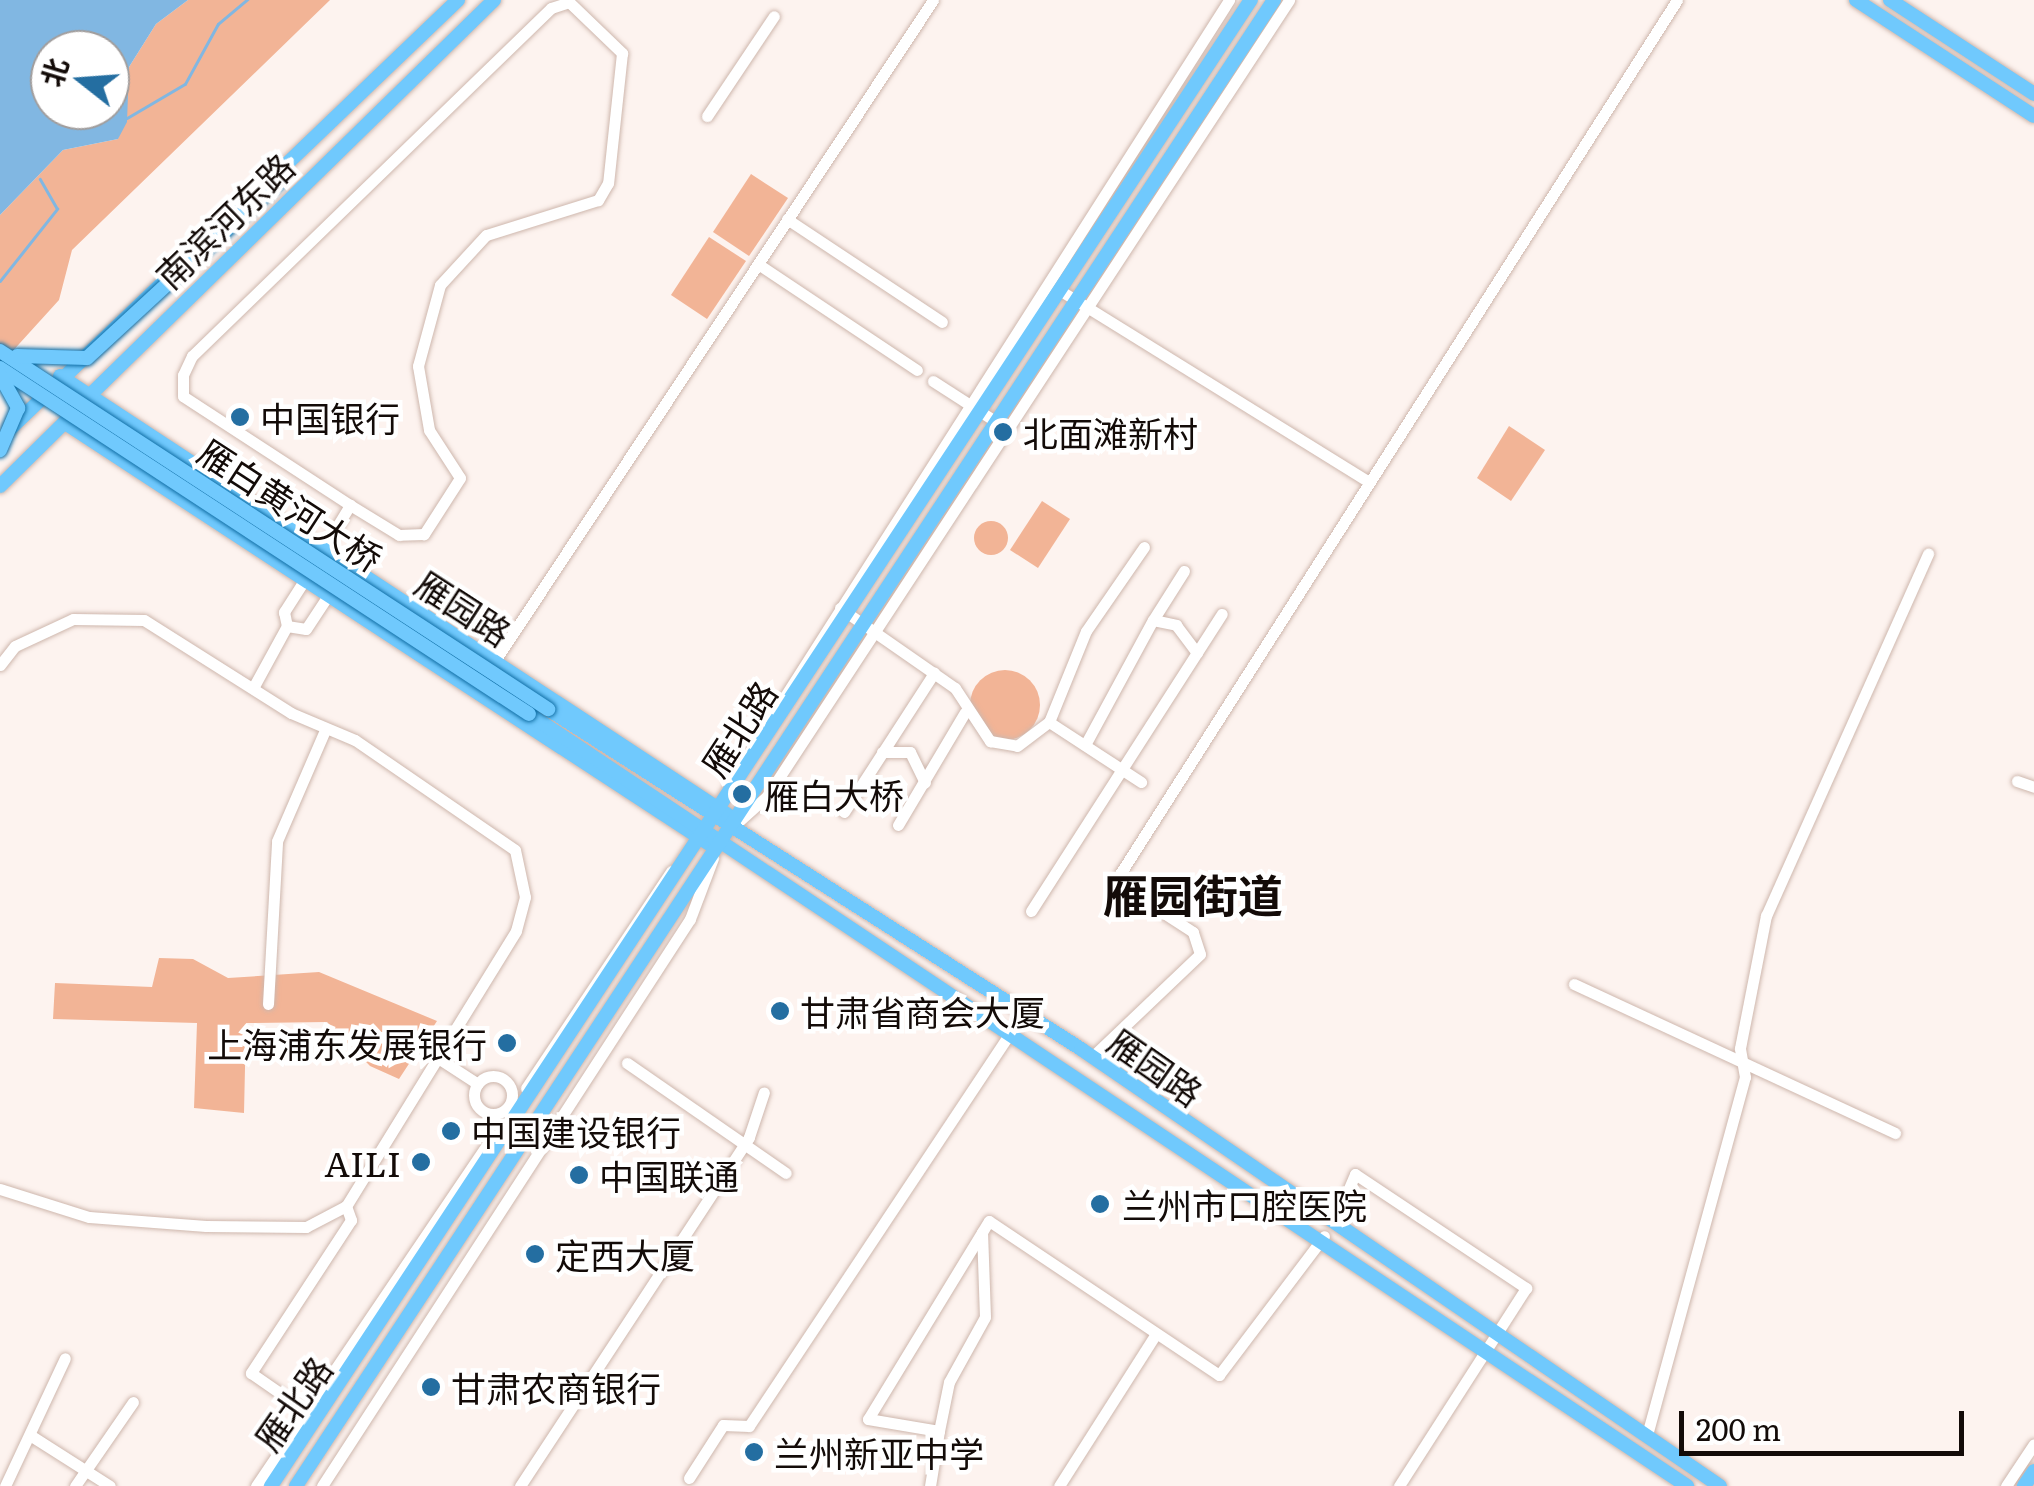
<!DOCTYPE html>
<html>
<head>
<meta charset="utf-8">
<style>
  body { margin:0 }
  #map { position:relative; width:2034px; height:1486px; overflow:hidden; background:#fdf3ef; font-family:Literata,"Noto Sans SC",serif }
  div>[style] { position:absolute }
  .green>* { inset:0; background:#f2b496 }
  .round { border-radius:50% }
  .water>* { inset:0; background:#81b7e2 }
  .stream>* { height:2.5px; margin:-1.25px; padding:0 1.25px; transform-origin:1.25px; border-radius:1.25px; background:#81b7e2 }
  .roads { filter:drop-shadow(0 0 2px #ceb7ad) drop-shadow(0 0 2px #ceb7ad) }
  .minor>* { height:11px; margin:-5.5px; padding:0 5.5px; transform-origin:5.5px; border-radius:5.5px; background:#fff }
  .minor>.ring { margin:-5.5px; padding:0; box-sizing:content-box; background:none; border:11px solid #fff; border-radius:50% }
  .major>* { height:14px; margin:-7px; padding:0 7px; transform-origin:7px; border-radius:7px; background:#70c9fd }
  .bridges { filter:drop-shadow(0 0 2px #116fa6) drop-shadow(0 0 2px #116fa6) }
  .major-bridge>* { height:14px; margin:-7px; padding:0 7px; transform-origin:7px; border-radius:7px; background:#70c9fd }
  .dots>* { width:28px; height:28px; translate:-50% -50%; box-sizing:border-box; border:5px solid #fff; border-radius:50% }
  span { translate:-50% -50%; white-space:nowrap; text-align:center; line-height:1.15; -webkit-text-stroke:9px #fff; paint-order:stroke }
  .street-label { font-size:35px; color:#130b08 }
  .poi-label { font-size:35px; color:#130b08 }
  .left { translate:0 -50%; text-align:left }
  .right { translate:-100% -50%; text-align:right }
  .district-label { font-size:45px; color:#130b08; font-weight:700 }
  .north { position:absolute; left:30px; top:30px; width:100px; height:100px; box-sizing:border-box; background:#fff; border:2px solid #a19d9c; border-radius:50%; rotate:287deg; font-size:28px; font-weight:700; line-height:40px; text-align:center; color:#130b08 }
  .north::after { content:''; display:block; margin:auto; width:35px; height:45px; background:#246ea1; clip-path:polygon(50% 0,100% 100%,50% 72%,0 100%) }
  .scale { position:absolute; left:1679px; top:1411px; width:285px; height:45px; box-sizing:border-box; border:5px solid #130b08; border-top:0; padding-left:12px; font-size:30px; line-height:35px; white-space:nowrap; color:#130b08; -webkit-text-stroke:8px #fff; paint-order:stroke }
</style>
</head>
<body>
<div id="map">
  <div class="green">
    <i style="clip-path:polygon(188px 0,330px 0,72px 250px,59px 300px,0 365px,0 215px,63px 150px,118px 139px,129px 67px,156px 24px)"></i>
    <i style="clip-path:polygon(751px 174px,788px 198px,749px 256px,713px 232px)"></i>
    <i style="clip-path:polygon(709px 237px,746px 261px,707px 319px,671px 295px)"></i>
    <i style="clip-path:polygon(1509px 426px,1545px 450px,1511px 501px,1477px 478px)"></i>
    <i style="clip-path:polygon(1042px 501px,1070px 519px,1038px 568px,1010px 550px)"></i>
    <i class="round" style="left:974px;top:521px;width:34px;height:34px"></i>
    <i class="round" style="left:970px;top:670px;width:70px;height:70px"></i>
    <i style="clip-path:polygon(159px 958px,193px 959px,228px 978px,319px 972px,437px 1021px,399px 1079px,370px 1066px,327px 1022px,246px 1023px,244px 1113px,194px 1108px,197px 1023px,53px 1019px,55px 983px,152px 987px)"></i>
  </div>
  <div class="water">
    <i style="clip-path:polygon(evenodd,0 0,188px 0,156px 24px,129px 67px,127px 122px,118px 139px,63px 150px,0 215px,0 0,50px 50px,110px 50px,110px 110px,50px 110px,50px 50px)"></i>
  </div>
  <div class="stream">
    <i style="left:127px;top:118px;width:67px;rotate:-30.4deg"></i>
    <i style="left:185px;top:84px;width:68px;rotate:-61.2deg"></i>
    <i style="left:218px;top:24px;width:38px;rotate:-40deg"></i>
    <i style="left:0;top:281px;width:92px;rotate:-51.6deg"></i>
    <i style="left:57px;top:209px;width:34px;rotate:-120deg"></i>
  </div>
  <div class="roads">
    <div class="minor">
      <i style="left:707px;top:116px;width:120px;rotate:-56.2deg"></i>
      <i style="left:787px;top:219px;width:186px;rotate:33.6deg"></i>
      <i style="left:758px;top:264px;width:191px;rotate:33.7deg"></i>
      <i style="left:1061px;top:291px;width:361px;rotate:31.8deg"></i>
      <i style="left:933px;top:381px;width:81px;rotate:32.9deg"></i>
      <i style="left:319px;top:556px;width:60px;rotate:-58.7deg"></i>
      <i style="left:350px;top:505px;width:199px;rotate:-146.9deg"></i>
      <i style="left:183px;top:396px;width:21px;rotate:-90deg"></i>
      <i style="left:183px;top:375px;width:21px;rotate:-65deg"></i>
      <i style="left:192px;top:356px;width:500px;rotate:-44.1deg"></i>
      <i style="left:551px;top:8px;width:19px;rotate:-18deg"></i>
      <i style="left:569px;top:2px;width:74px;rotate:43.9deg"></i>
      <i style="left:622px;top:53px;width:131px;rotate:96.1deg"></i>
      <i style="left:608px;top:183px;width:20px;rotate:120deg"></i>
      <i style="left:598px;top:200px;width:117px;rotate:162.6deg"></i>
      <i style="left:486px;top:235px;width:68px;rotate:132.6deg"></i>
      <i style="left:440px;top:285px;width:84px;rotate:105.2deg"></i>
      <i style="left:418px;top:366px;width:65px;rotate:80.2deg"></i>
      <i style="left:429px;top:430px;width:57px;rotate:57.1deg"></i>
      <i style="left:460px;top:478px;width:67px;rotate:122.7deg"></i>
      <i style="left:424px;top:534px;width:25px;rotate:178deg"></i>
      <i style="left:399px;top:535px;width:57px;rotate:-148.5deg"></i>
      <i style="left:307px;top:576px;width:43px;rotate:122.6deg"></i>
      <i style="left:284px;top:612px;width:14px;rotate:78deg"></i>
      <i style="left:287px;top:626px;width:19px;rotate:9deg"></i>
      <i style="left:306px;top:629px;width:42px;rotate:-56.7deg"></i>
      <i style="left:840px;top:608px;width:140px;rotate:34.8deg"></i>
      <i style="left:955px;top:688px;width:64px;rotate:56.6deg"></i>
      <i style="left:990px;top:741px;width:27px;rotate:10deg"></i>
      <i style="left:1017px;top:746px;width:40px;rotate:-37deg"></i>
      <i style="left:1049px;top:722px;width:98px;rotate:-67.9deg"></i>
      <i style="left:1086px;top:631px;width:102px;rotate:-55.4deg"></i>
      <i style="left:1153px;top:620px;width:58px;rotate:-57.7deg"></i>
      <i style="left:494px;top:662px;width:794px;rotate:-56.45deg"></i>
      <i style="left:0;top:665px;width:24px;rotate:-52deg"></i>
      <i style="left:15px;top:646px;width:64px;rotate:-25deg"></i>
      <i style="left:73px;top:619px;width:71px;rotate:0.8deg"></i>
      <i style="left:144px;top:620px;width:174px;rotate:32.3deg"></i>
      <i style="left:291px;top:713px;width:69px;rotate:22.9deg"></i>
      <i style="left:355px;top:740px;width:194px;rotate:34.5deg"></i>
      <i style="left:515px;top:850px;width:48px;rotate:78deg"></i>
      <i style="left:525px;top:897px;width:35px;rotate:105deg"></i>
      <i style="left:516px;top:931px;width:323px;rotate:121.7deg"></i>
      <i style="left:253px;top:688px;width:71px;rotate:-61.3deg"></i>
      <i style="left:1049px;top:722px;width:110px;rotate:33.1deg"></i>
      <i style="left:1085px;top:745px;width:142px;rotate:-61.5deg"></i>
      <i style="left:1153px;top:620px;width:24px;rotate:12deg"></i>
      <i style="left:1176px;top:625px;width:35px;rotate:53deg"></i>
      <i style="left:882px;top:752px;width:28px"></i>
      <i style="left:910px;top:752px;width:34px;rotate:64deg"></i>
      <i style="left:2017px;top:781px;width:18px;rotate:19deg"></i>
      <i style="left:729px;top:784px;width:930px;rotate:-57.47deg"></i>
      <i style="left:844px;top:812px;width:166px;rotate:-57.1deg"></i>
      <i style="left:737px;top:823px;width:40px;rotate:-42deg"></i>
      <i style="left:767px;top:796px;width:952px;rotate:-56.74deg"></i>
      <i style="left:898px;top:825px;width:131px;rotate:-59.3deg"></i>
      <i style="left:1031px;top:911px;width:353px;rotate:-57.3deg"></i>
      <i style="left:1574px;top:984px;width:354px;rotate:24.9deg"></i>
      <i style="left:268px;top:1004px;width:163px;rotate:-86.8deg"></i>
      <i style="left:277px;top:841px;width:121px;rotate:-66.6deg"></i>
      <i style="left:424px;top:1049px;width:64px;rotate:32.9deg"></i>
      <i style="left:1092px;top:1057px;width:149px;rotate:-43.6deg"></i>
      <i style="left:1200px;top:954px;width:23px;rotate:-108deg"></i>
      <i style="left:1193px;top:932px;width:88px;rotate:-147deg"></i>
      <i style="left:1119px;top:884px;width:10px;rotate:-84deg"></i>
      <i style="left:1120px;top:874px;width:1036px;rotate:-57.49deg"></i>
      <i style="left:627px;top:1063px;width:193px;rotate:34.7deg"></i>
      <i class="ring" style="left:474px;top:1076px;width:27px;height:27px"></i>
      <i style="left:526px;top:1088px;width:261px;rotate:-56.2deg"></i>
      <i style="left:0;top:1189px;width:93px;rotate:17.5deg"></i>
      <i style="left:89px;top:1217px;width:117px;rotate:4.4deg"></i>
      <i style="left:206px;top:1226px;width:100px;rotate:0.6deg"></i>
      <i style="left:306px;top:1227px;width:45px;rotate:-27.7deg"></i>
      <i style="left:346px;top:1206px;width:15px;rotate:70deg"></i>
      <i style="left:351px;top:1220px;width:183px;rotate:123.2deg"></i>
      <i style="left:251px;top:1373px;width:72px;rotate:34.8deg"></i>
      <i style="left:1335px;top:1221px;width:51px;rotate:-66.9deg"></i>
      <i style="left:1355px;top:1174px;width:206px;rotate:33.7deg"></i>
      <i style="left:1526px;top:1288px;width:235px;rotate:122.7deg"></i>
      <i style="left:939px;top:1431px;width:50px;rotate:-78.5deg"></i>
      <i style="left:949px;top:1382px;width:74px;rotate:-61deg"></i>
      <i style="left:985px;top:1317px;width:85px;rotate:-92deg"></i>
      <i style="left:1647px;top:1435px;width:371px;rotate:-74.7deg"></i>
      <i style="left:1745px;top:1077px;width:29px;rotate:-100deg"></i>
      <i style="left:1740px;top:1048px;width:135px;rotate:-78.9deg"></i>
      <i style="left:1766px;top:916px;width:397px;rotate:-65.9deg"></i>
      <i style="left:33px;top:1437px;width:91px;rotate:32.5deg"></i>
      <i style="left:689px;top:1478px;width:63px;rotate:-57.3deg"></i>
      <i style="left:723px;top:1425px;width:26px;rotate:2deg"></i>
      <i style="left:749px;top:1426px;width:472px;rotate:-56.4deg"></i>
      <i style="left:5px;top:1486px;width:141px;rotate:-64.9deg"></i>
      <i style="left:75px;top:1486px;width:102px;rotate:-55.4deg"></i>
      <i style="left:256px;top:1486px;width:417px;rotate:-55.9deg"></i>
      <i style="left:322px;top:1486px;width:676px;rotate:-57.02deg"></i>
      <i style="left:690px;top:919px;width:65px;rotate:-69.3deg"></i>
      <i style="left:520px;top:1486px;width:417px;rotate:-56.7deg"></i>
      <i style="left:749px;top:1137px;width:47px;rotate:-71.6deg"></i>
      <i style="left:930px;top:1486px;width:56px;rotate:-80.7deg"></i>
      <i style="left:939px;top:1431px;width:72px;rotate:-170.4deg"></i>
      <i style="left:868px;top:1419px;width:232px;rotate:-58.6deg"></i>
      <i style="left:989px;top:1221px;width:277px;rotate:33.8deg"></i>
      <i style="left:1219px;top:1375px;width:174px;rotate:-52.9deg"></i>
      <i style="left:1059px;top:1486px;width:180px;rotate:-57.5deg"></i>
      <i style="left:2006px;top:1486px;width:50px;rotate:-56.3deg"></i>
    </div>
    <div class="major">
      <i style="left:1856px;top:0;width:212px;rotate:33.1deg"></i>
      <i style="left:1890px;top:0;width:172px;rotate:33.1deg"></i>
      <i style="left:60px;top:376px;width:799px;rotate:33.31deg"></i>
      <i style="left:83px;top:402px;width:575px;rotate:-44.37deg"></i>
      <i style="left:65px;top:423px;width:769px;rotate:33.17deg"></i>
      <i style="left:11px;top:428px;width:619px;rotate:-43.76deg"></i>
      <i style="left:0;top:486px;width:97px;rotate:-44.6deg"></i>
      <i style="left:548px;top:709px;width:632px;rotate:32.53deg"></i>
      <i style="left:1081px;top:1049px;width:774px;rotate:34.37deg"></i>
      <i style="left:529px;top:714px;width:1392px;rotate:33.69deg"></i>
      <i style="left:271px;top:1486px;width:1780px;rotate:-56.6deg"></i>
      <i style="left:296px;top:1486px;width:1779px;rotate:-56.65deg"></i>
      <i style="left:2024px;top:1486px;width:18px;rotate:-56deg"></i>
    </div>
  </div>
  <div class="bridges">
    <div class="major-bridge">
      <i style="left:0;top:351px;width:655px;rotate:33.16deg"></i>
      <i style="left:17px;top:356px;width:70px;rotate:1.6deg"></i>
      <i style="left:87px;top:358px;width:268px;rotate:-42.7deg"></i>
      <i style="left:0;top:368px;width:632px;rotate:33.19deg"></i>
      <i style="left:0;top:375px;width:38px;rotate:61deg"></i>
      <i style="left:18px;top:408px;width:46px;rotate:113.2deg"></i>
    </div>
  </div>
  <div class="dots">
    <i style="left:240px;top:417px;background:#246ea1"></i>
    <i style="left:1003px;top:432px;background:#246ea1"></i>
    <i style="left:742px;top:794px;background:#246ea1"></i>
    <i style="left:780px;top:1011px;background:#246ea1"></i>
    <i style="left:507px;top:1043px;background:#246ea1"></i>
    <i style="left:451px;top:1131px;background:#246ea1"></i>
    <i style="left:421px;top:1162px;background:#246ea1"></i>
    <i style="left:579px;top:1175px;background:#246ea1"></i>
    <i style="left:1100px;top:1204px;background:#246ea1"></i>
    <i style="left:535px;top:1254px;background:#246ea1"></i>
    <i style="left:431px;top:1387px;background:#246ea1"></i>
    <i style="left:754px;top:1452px;background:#246ea1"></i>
  </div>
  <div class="street-label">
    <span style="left:224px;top:220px;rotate:-44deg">南滨河东路</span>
    <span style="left:291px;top:504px;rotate:33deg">雁白黄河大桥</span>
    <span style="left:464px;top:607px;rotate:33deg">雁园路</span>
    <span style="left:738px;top:728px;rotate:-57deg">雁北路</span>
    <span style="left:1156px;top:1066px;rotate:35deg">雁园路</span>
    <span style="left:292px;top:1403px;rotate:-55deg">雁北路</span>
  </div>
  <div class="poi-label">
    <span class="left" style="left:260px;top:417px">中国银行</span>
    <span class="left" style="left:1023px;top:432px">北面滩新村</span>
    <span class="left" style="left:764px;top:794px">雁白大桥</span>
    <span class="left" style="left:800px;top:1011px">甘肃省商会大厦</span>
    <span class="right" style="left:487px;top:1043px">上海浦东发展银行</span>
    <span class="left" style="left:471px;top:1131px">中国建设银行</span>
    <span class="right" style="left:401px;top:1162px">AILI</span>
    <span class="left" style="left:599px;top:1175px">中国联通</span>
    <span class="left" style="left:1122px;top:1204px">兰州市口腔医院</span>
    <span class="left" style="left:555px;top:1254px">定西大厦</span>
    <span class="left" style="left:451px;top:1387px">甘肃农商银行</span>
    <span class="left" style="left:774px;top:1452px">兰州新亚中学</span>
  </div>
  <div class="district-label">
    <span style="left:1193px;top:894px">雁园街道</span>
  </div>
  <div class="north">北</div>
  <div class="scale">200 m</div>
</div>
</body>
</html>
